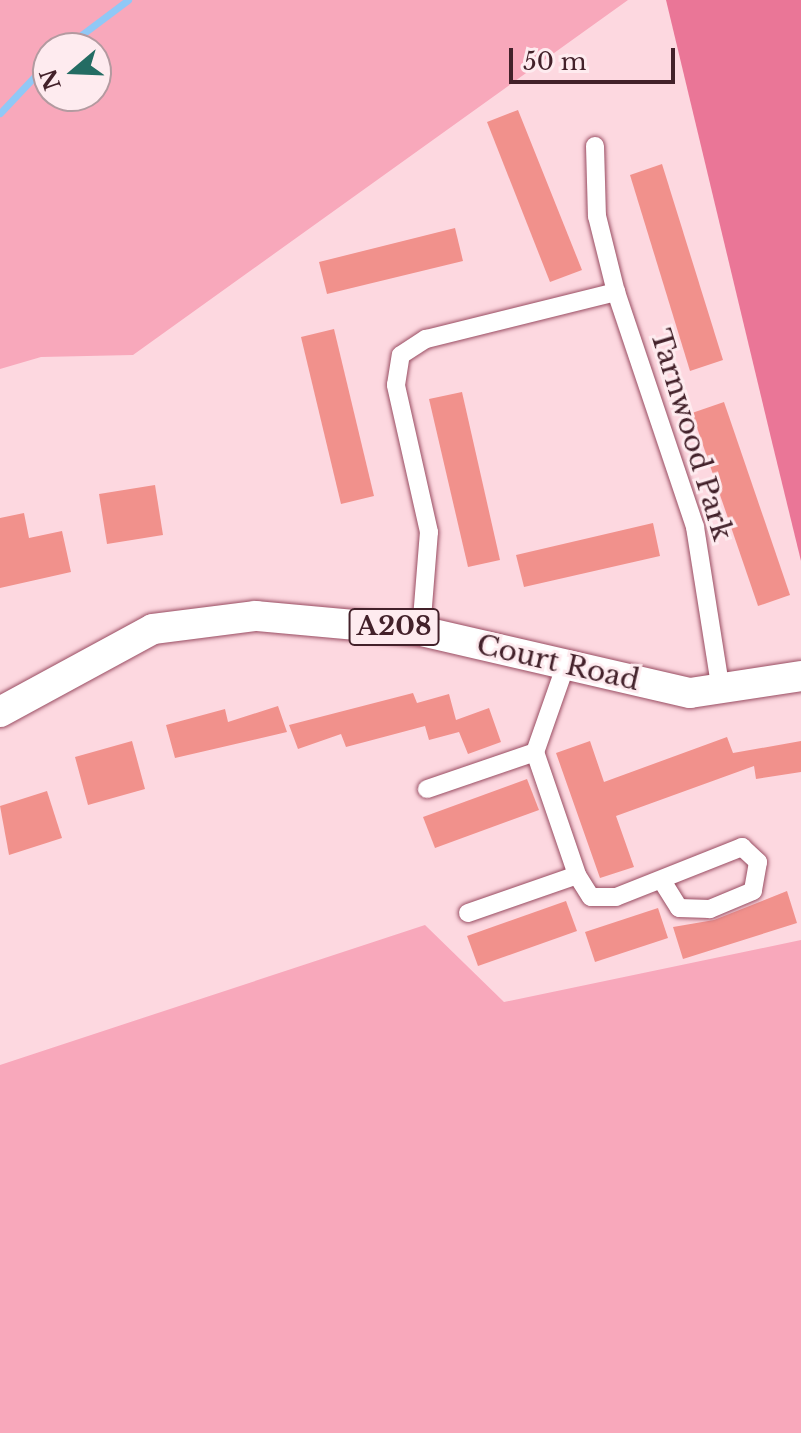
<!DOCTYPE html>
<html>
<head>
<meta charset="utf-8">
<style>
  body { margin:0 }
  #map { position:relative; width:801px; height:1433px; overflow:hidden; background:#fdd8e0; font-family:"Libre Baskerville",serif }
  div>[style] { position:absolute }
  .green>* { inset:0; background:#f8a8bb }
  .forest>* { inset:0; background:#ea7697 }
  .stream>* { height:7px; margin:-3.5px; padding:0 3.5px; transform-origin:3.5px; border-radius:3.5px; background:#90c8f6 }
  .building>* { inset:0; background:#f1918c }
  .roads { filter:drop-shadow(0 0 2px #994d62) drop-shadow(0 0 2px #994d62) }
  .minor>* { height:18px; margin:-9px; padding:0 9px; transform-origin:9px; border-radius:9px; background:#fff }
  .primary>* { height:30px; margin:-15px; padding:0 15px; transform-origin:15px; border-radius:15px; background:#fff }
  span { translate:-50% -50%; white-space:nowrap; text-align:center; line-height:1.15; -webkit-text-stroke:6px #feebef; paint-order:stroke }
  .shield-label span { padding:2px 6px; background:#feebef; border:2px solid; border-radius:6px; -webkit-text-stroke-width:0 }
  .shield-label { font-size:26px; color:#43212a; font-weight:700 }
  .street-label { font-size:28px; color:#43212a }
  .north { position:absolute; left:32px; top:32px; width:80px; height:80px; box-sizing:border-box; background:#feebef; border:2px solid #b39aa0; border-radius:50%; rotate:251deg; font-size:22px; font-weight:700; line-height:32px; text-align:center; color:#43212a }
  .north::after { content:''; display:block; margin:auto; width:28px; height:36px; background:#246c63; clip-path:polygon(50% 0,100% 100%,50% 72%,0 100%) }
  .scale { position:absolute; left:509px; top:48px; width:166px; height:36px; box-sizing:border-box; border:4px solid #43212a; border-top:0; padding-left:10px; font-size:24px; line-height:28px; white-space:nowrap; color:#43212a; -webkit-text-stroke:6px #feebef; paint-order:stroke }
</style>
</head>
<body>
<div id="map">
  <div class="green">
    <i style="clip-path:polygon(evenodd,0 0,628px 0,133px 355px,41px 357px,0 369px,0 0,48px 48px,96px 48px,96px 96px,48px 96px,48px 48px)"></i>
    <i style="clip-path:polygon(425px 925px,504px 1002px,801px 940px,801px 1433px,0 1433px,0 1065px)"></i>
  </div>
  <div class="forest">
    <i style="clip-path:polygon(666px 0,801px 0,801px 561px,771px 438px)"></i>
  </div>
  <div class="stream">
    <i style="left:64px;top:48px;width:80px;rotate:-36.9deg"></i>
    <i style="left:0;top:113px;width:70px;rotate:-46.7deg"></i>
  </div>
  <div class="building">
    <i style="clip-path:polygon(518px 110px,582px 270px,550px 282px,487px 122px)"></i>
    <i style="clip-path:polygon(662px 164px,723px 360px,690px 371px,630px 175px)"></i>
    <i style="clip-path:polygon(455px 228px,463px 261px,327px 294px,319px 262px)"></i>
    <i style="clip-path:polygon(334px 329px,374px 496px,341px 504px,301px 337px)"></i>
    <i style="clip-path:polygon(462px 392px,500px 560px,468px 567px,429px 399px)"></i>
    <i style="clip-path:polygon(724px 402px,790px 595px,758px 606px,692px 413px)"></i>
    <i style="clip-path:polygon(155px 485px,163px 535px,107px 544px,99px 494px)"></i>
    <i style="clip-path:polygon(24px 513px,29px 538px,62px 531px,71px 572px,0 588px,0 518px)"></i>
    <i style="clip-path:polygon(653px 523px,660px 556px,524px 587px,516px 555px)"></i>
    <i style="clip-path:polygon(413px 693px,417px 703px,449px 694px,456px 720px,489px 708px,501px 742px,468px 754px,459px 732px,429px 740px,425px 726px,346px 747px,341px 734px,298px 749px,289px 725px)"></i>
    <i style="clip-path:polygon(278px 706px,287px 732px,175px 758px,166px 725px,225px 709px,228px 722px)"></i>
    <i style="clip-path:polygon(727px 737px,733px 753px,801px 741px,801px 772px,756px 779px,754px 766px,616px 816px,634px 867px,600px 878px,556px 753px,590px 741px,604px 782px)"></i>
    <i style="clip-path:polygon(132px 741px,145px 789px,88px 805px,75px 757px)"></i>
    <i style="clip-path:polygon(527px 779px,539px 810px,435px 848px,423px 817px)"></i>
    <i style="clip-path:polygon(47px 791px,62px 838px,9px 855px,0 806px)"></i>
    <i style="clip-path:polygon(787px 891px,797px 923px,683px 959px,673px 927px,714px 920px)"></i>
    <i style="clip-path:polygon(566px 901px,577px 931px,478px 966px,467px 936px)"></i>
    <i style="clip-path:polygon(658px 908px,668px 938px,595px 962px,585px 932px)"></i>
  </div>
  <div class="roads">
    <div class="minor">
      <i style="left:595px;top:146px;width:70px;rotate:88.4deg"></i>
      <i style="left:597px;top:216px;width:78px;rotate:76deg"></i>
      <i style="left:421px;top:631px;width:99px;rotate:-85.4deg"></i>
      <i style="left:429px;top:532px;width:151px;rotate:-102.7deg"></i>
      <i style="left:396px;top:385px;width:30px;rotate:-81deg"></i>
      <i style="left:401px;top:355px;width:30px;rotate:-33deg"></i>
      <i style="left:426px;top:339px;width:196px;rotate:-13.9deg"></i>
      <i style="left:616px;top:292px;width:248px;rotate:71.4deg"></i>
      <i style="left:695px;top:527px;width:167px;rotate:81deg"></i>
      <i style="left:565px;top:667px;width:90px;rotate:109.4deg"></i>
      <i style="left:535px;top:752px;width:130px;rotate:71.1deg"></i>
      <i style="left:577px;top:875px;width:26px;rotate:58deg"></i>
      <i style="left:591px;top:897px;width:25px"></i>
      <i style="left:616px;top:897px;width:136px;rotate:-21.6deg"></i>
      <i style="left:742px;top:847px;width:22px;rotate:43deg"></i>
      <i style="left:758px;top:862px;width:29px;rotate:100deg"></i>
      <i style="left:753px;top:891px;width:47px;rotate:157.3deg"></i>
      <i style="left:710px;top:909px;width:31px;rotate:-178deg"></i>
      <i style="left:679px;top:908px;width:32px;rotate:-122deg"></i>
      <i style="left:427px;top:789px;width:114px;rotate:-18.9deg"></i>
      <i style="left:468px;top:913px;width:115px;rotate:-19.2deg"></i>
    </div>
    <div class="primary">
      <i style="left:0;top:712px;width:174px;rotate:-28.5deg"></i>
      <i style="left:153px;top:629px;width:104px;rotate:-7.2deg"></i>
      <i style="left:256px;top:616px;width:166px;rotate:5.2deg"></i>
      <i style="left:421px;top:631px;width:276px;rotate:13deg"></i>
      <i style="left:690px;top:693px;width:112px;rotate:-8.7deg"></i>
    </div>
  </div>
  <div class="shield-label">
    <span style="left:394px;top:627px">A208</span>
  </div>
  <div class="street-label">
    <span style="left:691px;top:435px;rotate:73deg">Tarnwood Park</span>
    <span style="left:558px;top:663px;rotate:13deg">Court Road</span>
  </div>
  <div class="north">N</div>
  <div class="scale">50 m</div>
</div>
</body>
</html>
